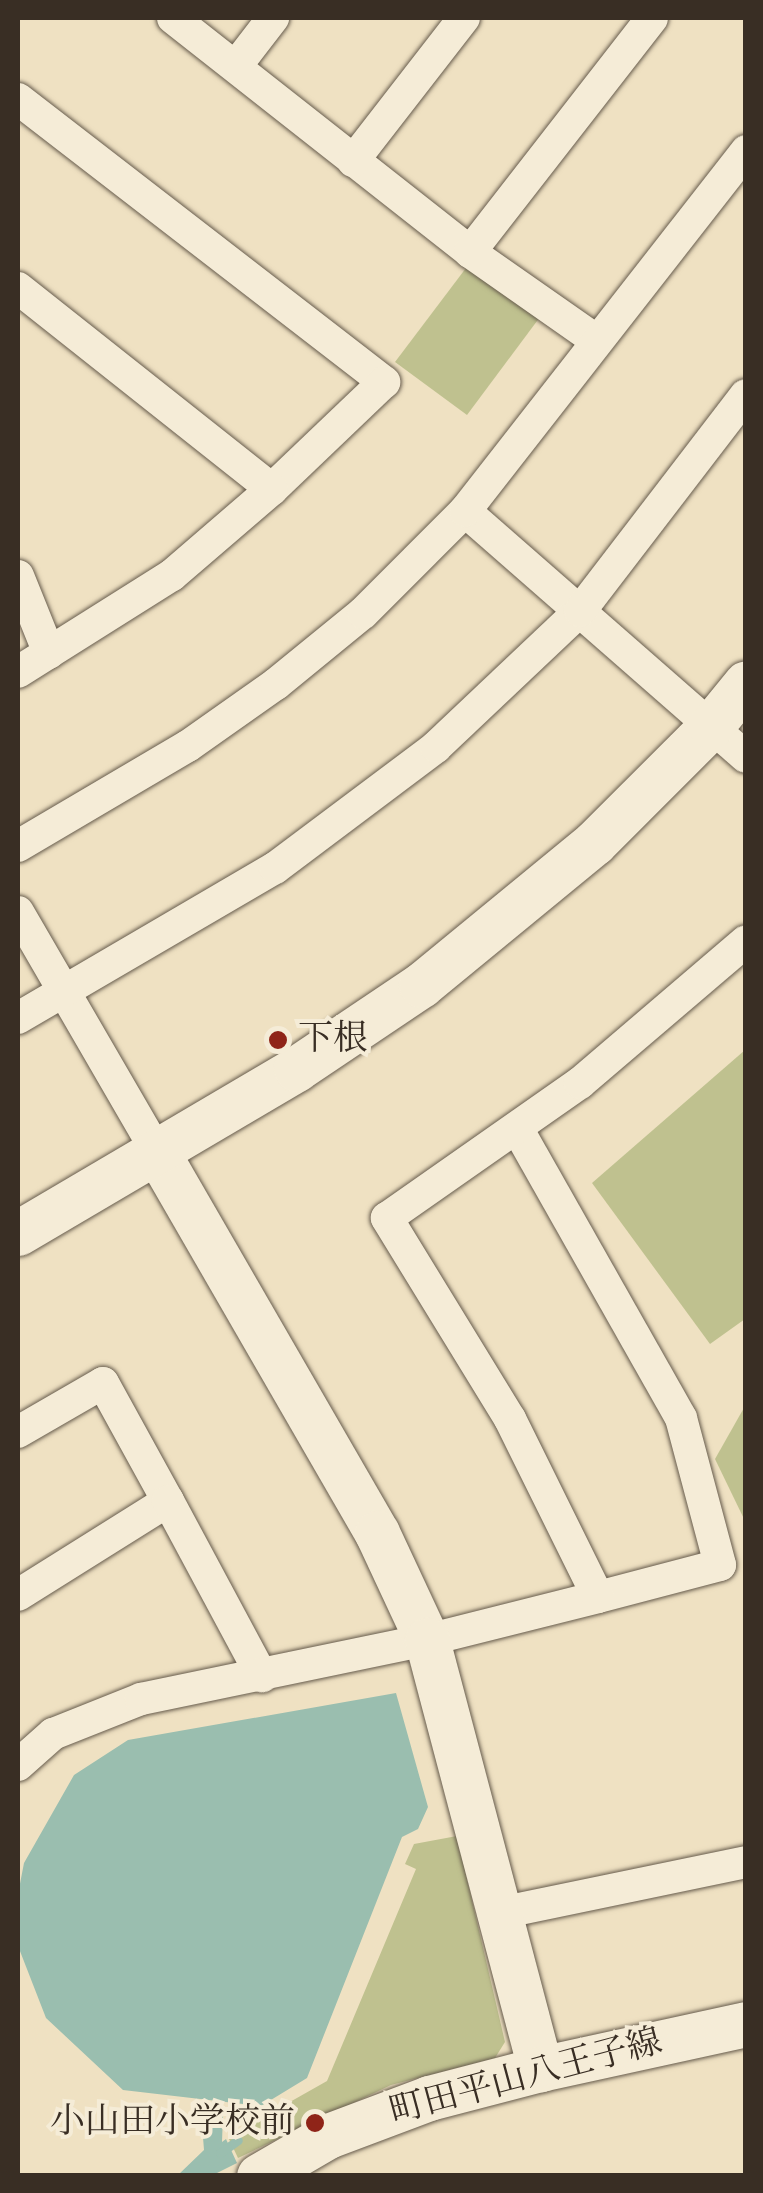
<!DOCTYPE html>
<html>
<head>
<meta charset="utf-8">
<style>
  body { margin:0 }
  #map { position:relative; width:763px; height:2193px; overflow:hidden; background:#efe1c2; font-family:"Old Standard TT","Noto Serif JP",serif }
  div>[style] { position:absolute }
  .green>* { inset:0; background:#bfc18f }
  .water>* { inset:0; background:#9abeaf }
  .stream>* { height:9px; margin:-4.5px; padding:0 4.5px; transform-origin:4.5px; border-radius:4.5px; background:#9abeaf }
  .roads { filter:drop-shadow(0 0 2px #665b4c) drop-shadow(0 0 2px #665b4c) }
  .street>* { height:32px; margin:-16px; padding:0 16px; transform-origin:16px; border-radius:16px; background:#f5ecd7 }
  .secondary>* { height:45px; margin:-22.5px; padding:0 22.5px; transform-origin:22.5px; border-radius:22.5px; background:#f5ecd7 }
  .dots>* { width:28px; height:28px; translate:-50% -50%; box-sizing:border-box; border:5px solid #f5ecd7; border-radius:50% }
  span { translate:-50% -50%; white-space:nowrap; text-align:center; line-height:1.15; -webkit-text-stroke:8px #f5ecd7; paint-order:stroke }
  .poi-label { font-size:35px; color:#392e24 }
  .left { translate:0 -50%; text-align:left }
  .right { translate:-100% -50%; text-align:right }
  .street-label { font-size:35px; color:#392e24 }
  .frame { position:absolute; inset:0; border:20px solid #392e24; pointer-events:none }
</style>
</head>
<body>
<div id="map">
  <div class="green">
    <i style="clip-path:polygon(469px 264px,540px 317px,467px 415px,395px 362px)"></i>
    <i style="clip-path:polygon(745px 1050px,745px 1319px,710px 1344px,592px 1183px)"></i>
    <i style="clip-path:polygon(745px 1406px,745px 1521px,715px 1459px)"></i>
    <i style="clip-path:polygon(457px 1836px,505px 2042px,495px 2058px,391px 2085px,238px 2158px,228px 2137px,327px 2081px,416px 1869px,405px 1864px,414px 1844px)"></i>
  </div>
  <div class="water">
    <i style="clip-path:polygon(396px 1693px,428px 1807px,418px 1829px,402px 1837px,307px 2078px,261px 2106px,123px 2090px,46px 2018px,18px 1946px,18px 1894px,24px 1863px,74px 1775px,128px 1740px)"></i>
    <i style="clip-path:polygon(201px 2112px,223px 2114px,222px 2142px,226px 2139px,237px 2163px,213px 2175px,178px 2175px,204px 2150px)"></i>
  </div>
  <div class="stream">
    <i style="left:216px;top:2102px;width:22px;rotate:90deg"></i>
    <i style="left:220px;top:2153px;width:22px;rotate:-36deg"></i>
  </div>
  <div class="roads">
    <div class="street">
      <i style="left:173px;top:18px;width:378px;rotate:38.2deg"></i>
      <i style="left:470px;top:252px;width:155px;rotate:35deg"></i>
      <i style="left:236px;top:66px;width:61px;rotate:-52.4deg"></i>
      <i style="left:18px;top:99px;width:463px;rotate:37.7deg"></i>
      <i style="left:384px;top:382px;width:155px;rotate:136.3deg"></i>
      <i style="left:272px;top:489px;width:132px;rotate:139.3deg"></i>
      <i style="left:172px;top:575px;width:182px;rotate:147.8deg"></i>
      <i style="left:353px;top:161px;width:181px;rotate:-52.2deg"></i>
      <i style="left:470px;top:252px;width:296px;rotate:-52.1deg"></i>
      <i style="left:18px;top:288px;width:324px;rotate:38.4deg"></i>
      <i style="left:465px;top:511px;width:373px;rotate:41.2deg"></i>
      <i style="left:18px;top:576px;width:83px;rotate:68.1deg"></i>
      <i style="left:18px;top:846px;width:197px;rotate:-30.5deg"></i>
      <i style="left:188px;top:746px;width:108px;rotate:-35.2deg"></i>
      <i style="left:276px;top:684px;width:112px;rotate:-39.2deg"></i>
      <i style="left:363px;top:613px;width:144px;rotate:-45deg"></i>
      <i style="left:465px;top:511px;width:457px;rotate:-52deg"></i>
      <i style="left:18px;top:912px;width:277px;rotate:59.9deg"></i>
      <i style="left:18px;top:1018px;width:298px;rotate:-30.3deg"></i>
      <i style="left:275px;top:868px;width:201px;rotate:-36.9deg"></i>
      <i style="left:436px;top:747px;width:198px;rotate:-43.4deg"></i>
      <i style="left:580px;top:611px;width:272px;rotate:-52.5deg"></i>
      <i style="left:517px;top:1128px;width:333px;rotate:60.5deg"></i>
      <i style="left:681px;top:1418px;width:152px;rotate:75.1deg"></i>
      <i style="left:720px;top:1565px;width:126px;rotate:165.3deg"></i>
      <i style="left:18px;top:1432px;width:98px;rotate:-30deg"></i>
      <i style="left:103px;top:1383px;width:135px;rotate:61.2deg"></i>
      <i style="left:18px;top:1595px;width:177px;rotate:-32.1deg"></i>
      <i style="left:168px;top:1501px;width:199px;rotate:61.8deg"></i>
      <i style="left:18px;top:1765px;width:47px;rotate:-41.5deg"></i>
      <i style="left:53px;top:1734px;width:95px;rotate:-21.7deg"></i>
      <i style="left:141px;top:1699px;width:292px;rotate:-11.7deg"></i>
      <i style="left:427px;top:1640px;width:176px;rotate:-14.1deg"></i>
      <i style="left:598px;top:1597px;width:199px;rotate:-116.3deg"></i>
      <i style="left:510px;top:1419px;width:236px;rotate:-121.5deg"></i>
      <i style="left:387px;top:1218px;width:236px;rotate:-35deg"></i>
      <i style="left:580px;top:1083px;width:218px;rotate:-40.5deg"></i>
      <i style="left:500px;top:1913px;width:251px;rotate:-11.7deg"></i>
    </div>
    <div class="secondary">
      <i style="left:157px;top:1152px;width:440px;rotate:60deg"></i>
      <i style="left:377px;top:1533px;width:118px;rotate:65deg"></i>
      <i style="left:427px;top:1640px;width:444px;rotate:75.2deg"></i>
      <i style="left:18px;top:1233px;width:323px;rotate:-30.5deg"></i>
      <i style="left:296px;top:1069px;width:151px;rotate:-33.9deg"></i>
      <i style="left:421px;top:985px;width:224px;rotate:-39.4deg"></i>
      <i style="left:594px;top:843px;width:165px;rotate:-45deg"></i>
      <i style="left:711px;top:726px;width:55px;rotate:-50.9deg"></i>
      <i style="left:259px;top:2176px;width:80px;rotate:-30.1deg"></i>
      <i style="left:328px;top:2136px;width:108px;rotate:-20.6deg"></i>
      <i style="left:429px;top:2098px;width:115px;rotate:-14.6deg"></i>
      <i style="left:540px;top:2069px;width:211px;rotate:-12.3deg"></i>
    </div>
  </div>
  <div class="dots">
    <i style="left:278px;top:1040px;background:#8f2418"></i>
    <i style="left:315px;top:2123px;background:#8f2418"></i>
  </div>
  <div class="poi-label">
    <span class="left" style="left:298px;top:1040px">下根</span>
    <span class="right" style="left:295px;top:2123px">小山田小学校前</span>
  </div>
  <div class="street-label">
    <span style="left:526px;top:2078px;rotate:-15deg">町田平山八王子線</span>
  </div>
  <div class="frame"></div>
</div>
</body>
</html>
